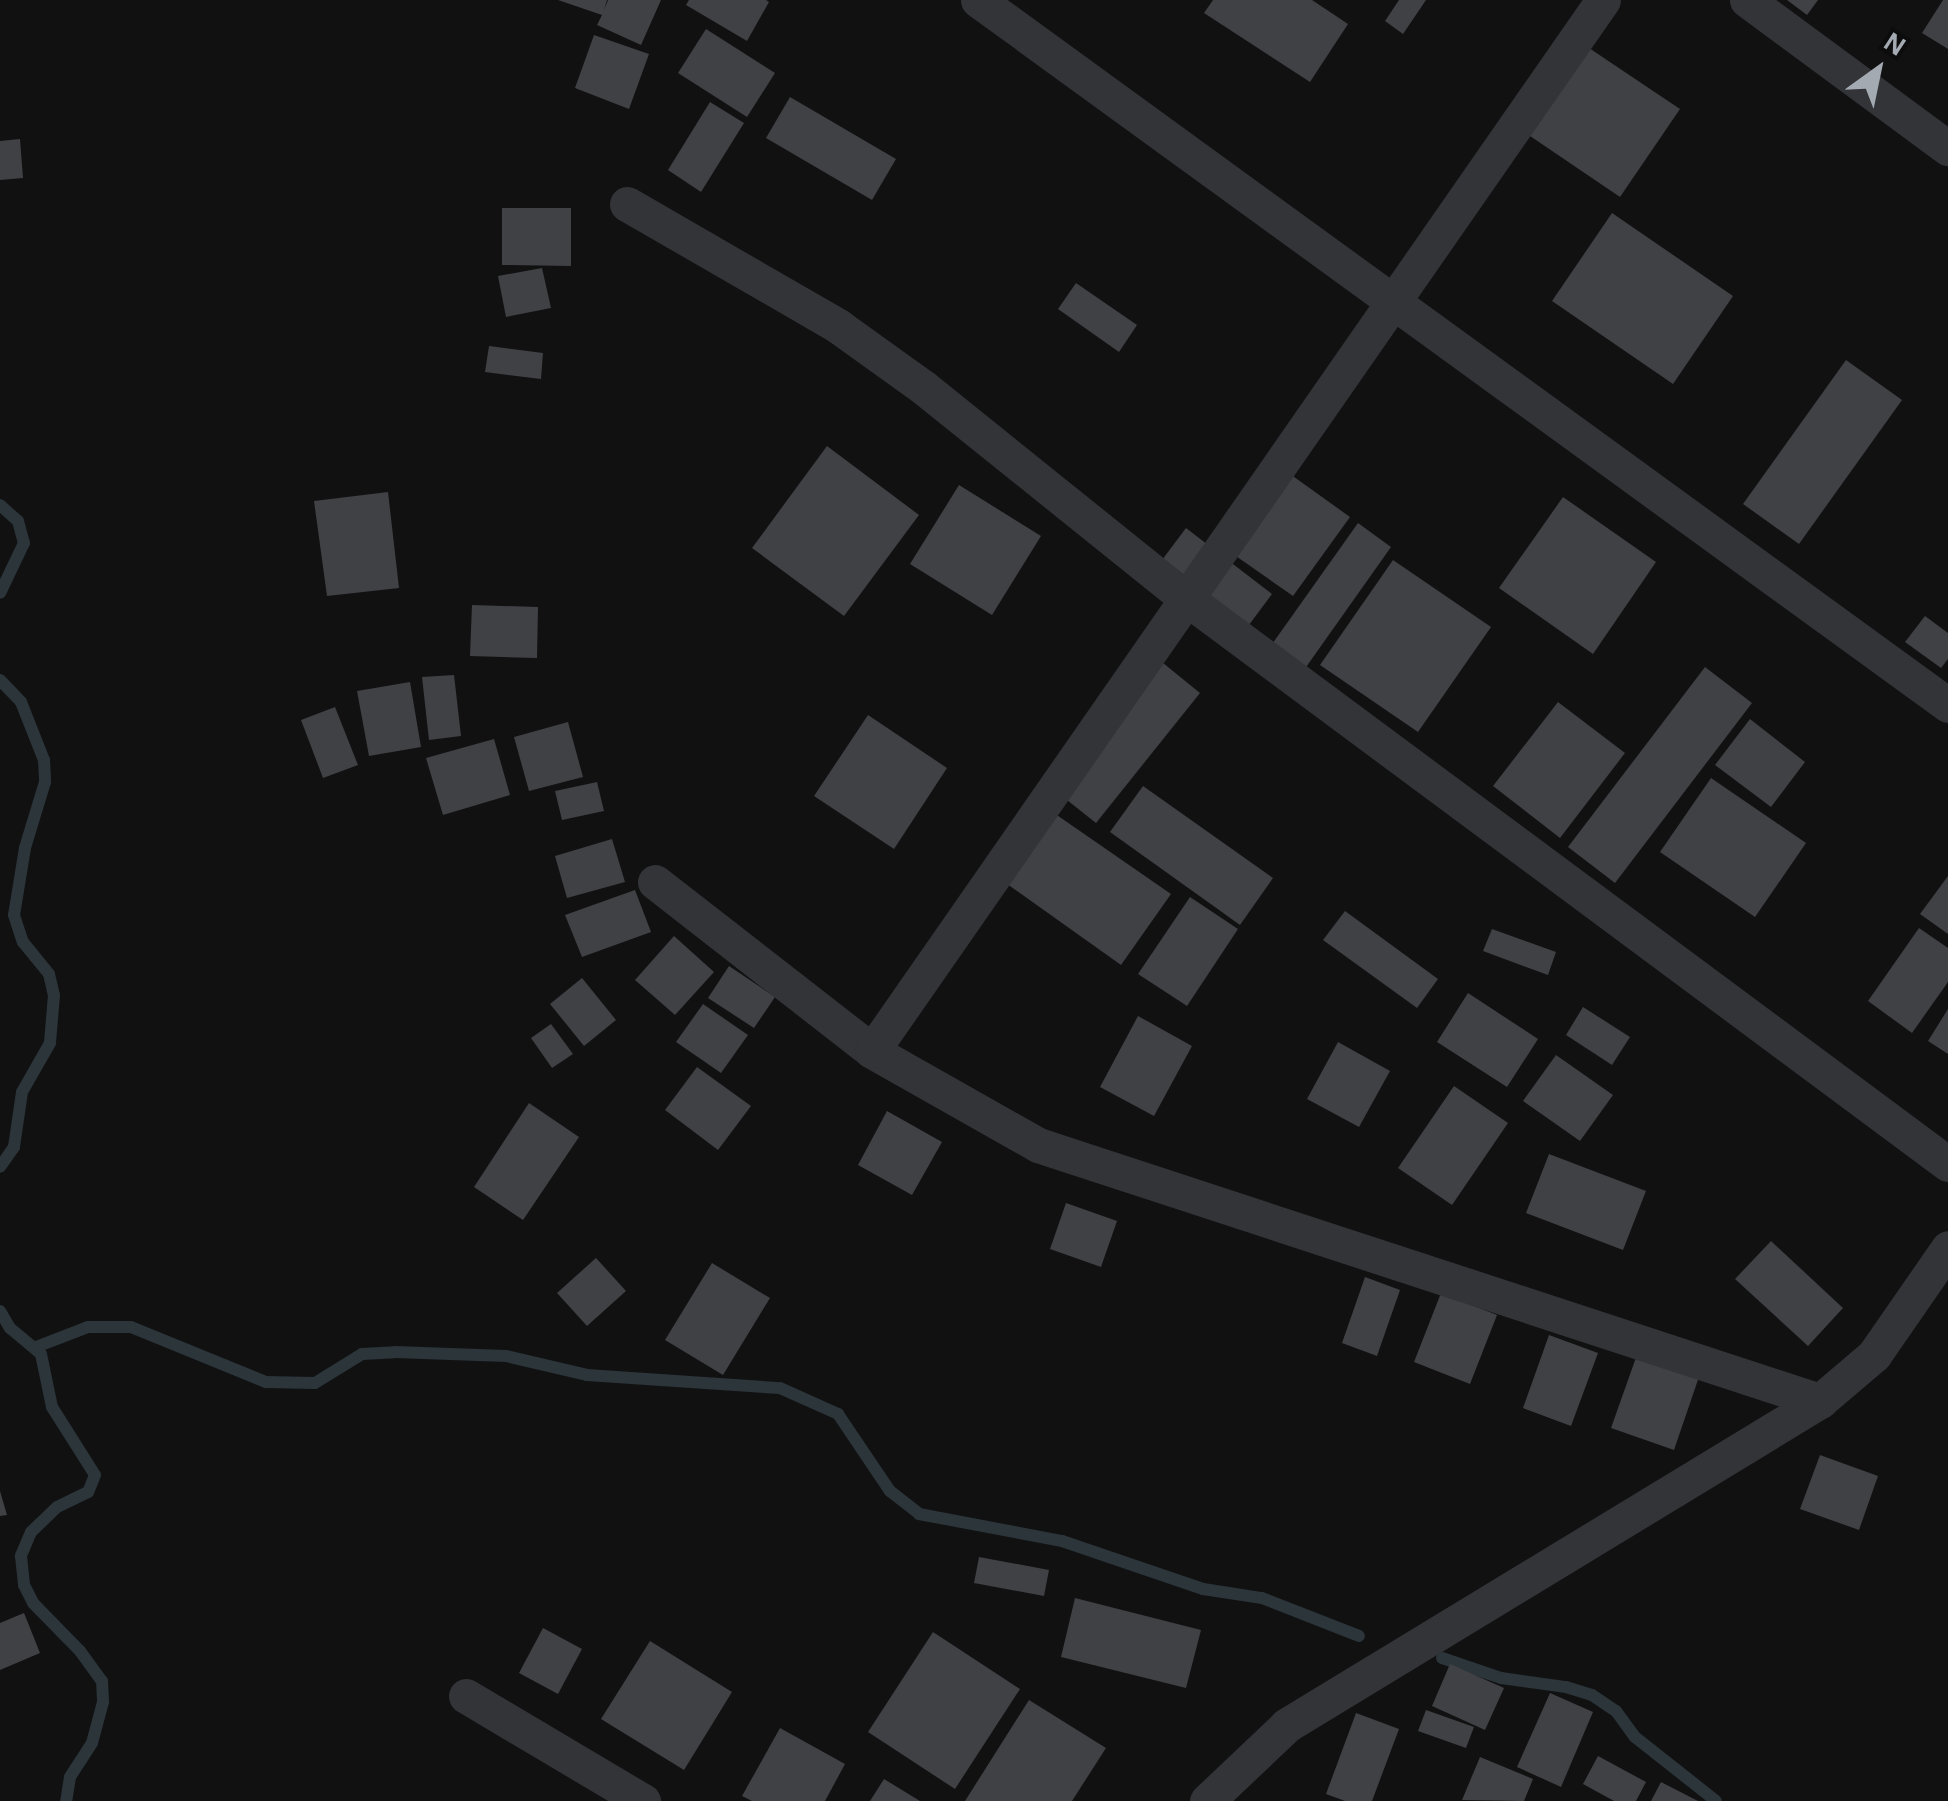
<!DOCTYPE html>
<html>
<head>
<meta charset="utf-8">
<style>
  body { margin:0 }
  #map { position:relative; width:1948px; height:1801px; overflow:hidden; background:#111112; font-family:"Alegreya Sans",sans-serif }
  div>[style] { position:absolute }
  .stream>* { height:12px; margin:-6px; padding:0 6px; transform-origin:6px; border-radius:6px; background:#2b353a }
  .building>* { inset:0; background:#404145 }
  .minor>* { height:35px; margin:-17.5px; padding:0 17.5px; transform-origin:17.5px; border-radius:17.5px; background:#323437 }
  span { translate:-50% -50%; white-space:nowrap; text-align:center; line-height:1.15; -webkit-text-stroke:10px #0c0c0d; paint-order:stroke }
  .north { position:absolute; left:1828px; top:20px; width:100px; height:100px; -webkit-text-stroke:8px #0c0c0d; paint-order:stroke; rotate:33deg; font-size:28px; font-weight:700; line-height:40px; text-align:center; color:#a3aab2 }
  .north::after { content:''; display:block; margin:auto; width:35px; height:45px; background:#a3aab2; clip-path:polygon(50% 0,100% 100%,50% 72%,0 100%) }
</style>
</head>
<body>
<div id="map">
  <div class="stream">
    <i style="left:0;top:505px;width:24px;rotate:42deg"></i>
    <i style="left:18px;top:521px;width:23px;rotate:75deg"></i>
    <i style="left:24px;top:543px;width:55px;rotate:115.6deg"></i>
    <i style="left:0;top:680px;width:30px;rotate:46deg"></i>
    <i style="left:21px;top:702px;width:62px;rotate:68.4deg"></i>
    <i style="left:44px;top:760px;width:22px;rotate:87deg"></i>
    <i style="left:45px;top:782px;width:69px;rotate:106.9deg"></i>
    <i style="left:25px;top:848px;width:68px;rotate:99.3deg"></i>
    <i style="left:14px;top:915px;width:28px;rotate:72deg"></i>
    <i style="left:23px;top:942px;width:41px;rotate:50.9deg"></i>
    <i style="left:49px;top:974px;width:22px;rotate:77deg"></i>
    <i style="left:54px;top:995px;width:48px;rotate:94.8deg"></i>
    <i style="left:50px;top:1043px;width:56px;rotate:119.7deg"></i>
    <i style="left:22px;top:1092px;width:56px;rotate:98.3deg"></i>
    <i style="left:14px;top:1147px;width:24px;rotate:125deg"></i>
    <i style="left:0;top:1311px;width:20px;rotate:60deg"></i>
    <i style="left:10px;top:1328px;width:40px;rotate:40deg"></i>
    <i style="left:41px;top:1354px;width:54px;rotate:78.3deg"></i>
    <i style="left:52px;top:1407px;width:80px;rotate:57.7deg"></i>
    <i style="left:95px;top:1475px;width:18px;rotate:112deg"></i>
    <i style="left:88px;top:1492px;width:34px;rotate:154deg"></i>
    <i style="left:57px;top:1507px;width:36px;rotate:136deg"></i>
    <i style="left:31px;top:1532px;width:26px;rotate:113deg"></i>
    <i style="left:21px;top:1556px;width:29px;rotate:84deg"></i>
    <i style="left:24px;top:1585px;width:20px;rotate:63deg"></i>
    <i style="left:33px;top:1603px;width:67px;rotate:45.6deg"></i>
    <i style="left:80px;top:1651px;width:37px;rotate:54deg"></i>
    <i style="left:102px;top:1681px;width:21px;rotate:87deg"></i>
    <i style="left:103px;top:1702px;width:42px;rotate:105deg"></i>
    <i style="left:92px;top:1743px;width:40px;rotate:122.9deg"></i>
    <i style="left:70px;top:1777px;width:24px;rotate:99deg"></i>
    <i style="left:36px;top:1347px;width:56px;rotate:-21deg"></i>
    <i style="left:88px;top:1327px;width:43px"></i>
    <i style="left:131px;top:1327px;width:146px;rotate:22.2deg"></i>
    <i style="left:266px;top:1382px;width:49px;rotate:1.2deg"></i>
    <i style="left:315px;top:1383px;width:55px;rotate:-31.7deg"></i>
    <i style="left:362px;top:1354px;width:33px;rotate:-3deg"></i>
    <i style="left:395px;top:1352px;width:111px;rotate:2.1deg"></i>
    <i style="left:506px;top:1356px;width:83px;rotate:13.2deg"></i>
    <i style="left:587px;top:1375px;width:193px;rotate:3.9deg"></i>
    <i style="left:780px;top:1388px;width:64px;rotate:24.1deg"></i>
    <i style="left:838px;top:1414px;width:93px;rotate:56deg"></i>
    <i style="left:890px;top:1491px;width:37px;rotate:38deg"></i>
    <i style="left:919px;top:1514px;width:146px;rotate:10.7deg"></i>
    <i style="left:1062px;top:1541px;width:149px;rotate:18.8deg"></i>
    <i style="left:1203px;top:1589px;width:60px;rotate:8.7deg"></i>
    <i style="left:1262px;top:1598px;width:104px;rotate:21.4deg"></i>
    <i style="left:1442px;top:1658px;width:62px;rotate:18.7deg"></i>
    <i style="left:1501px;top:1678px;width:66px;rotate:7.9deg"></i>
    <i style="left:1566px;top:1687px;width:27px;rotate:17deg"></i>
    <i style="left:1592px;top:1695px;width:29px;rotate:34deg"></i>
    <i style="left:1616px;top:1711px;width:32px;rotate:54deg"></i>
    <i style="left:1635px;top:1737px;width:103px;rotate:38.3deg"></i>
  </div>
  <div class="building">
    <i style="clip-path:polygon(558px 0,607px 0,604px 10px,608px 0,661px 0,641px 45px,597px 25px,602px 15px)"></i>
    <i style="clip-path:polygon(689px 0,766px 0,769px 2px,747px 41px,686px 5px)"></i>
    <i style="clip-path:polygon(1213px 0,1312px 0,1348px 24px,1310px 82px,1204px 13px)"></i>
    <i style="clip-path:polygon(1399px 0,1426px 0,1403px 34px,1385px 21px)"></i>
    <i style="clip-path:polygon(1787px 0,1818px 0,1807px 15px)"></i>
    <i style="clip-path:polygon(1943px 0,1948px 0,1948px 49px,1922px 33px)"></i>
    <i style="clip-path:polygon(706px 29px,775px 73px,747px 117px,678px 73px)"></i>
    <i style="clip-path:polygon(594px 35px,649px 54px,629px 109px,575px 88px)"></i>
    <i style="clip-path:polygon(1589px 48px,1680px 109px,1620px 197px,1530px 136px)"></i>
    <i style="clip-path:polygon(790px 97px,896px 159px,872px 200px,766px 138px)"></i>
    <i style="clip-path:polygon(710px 102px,744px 123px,701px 192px,668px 170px)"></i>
    <i style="clip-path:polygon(20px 139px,23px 178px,0 180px,0 141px)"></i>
    <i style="clip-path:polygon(502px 208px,571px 208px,571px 266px,502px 265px)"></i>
    <i style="clip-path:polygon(1612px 213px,1733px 296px,1673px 384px,1552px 301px)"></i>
    <i style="clip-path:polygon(542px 268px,551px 308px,506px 317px,498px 276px)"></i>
    <i style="clip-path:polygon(1076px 283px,1137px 325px,1119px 352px,1058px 309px)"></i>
    <i style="clip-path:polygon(489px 346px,543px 353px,541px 379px,485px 372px)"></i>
    <i style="clip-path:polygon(1846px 360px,1902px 400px,1799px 544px,1743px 504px)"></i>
    <i style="clip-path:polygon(827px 446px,919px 515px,844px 616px,752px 548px)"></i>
    <i style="clip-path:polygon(1290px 474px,1350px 517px,1293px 596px,1233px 554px)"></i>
    <i style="clip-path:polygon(959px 485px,1041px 536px,992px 615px,910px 564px)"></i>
    <i style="clip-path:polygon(388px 492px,399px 588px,327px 596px,314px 501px)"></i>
    <i style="clip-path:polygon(1563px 497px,1656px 562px,1593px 654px,1499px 588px)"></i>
    <i style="clip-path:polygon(1358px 523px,1391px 547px,1304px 670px,1270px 647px)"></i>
    <i style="clip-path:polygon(1186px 528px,1272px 594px,1240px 637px,1153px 572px)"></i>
    <i style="clip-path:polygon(1393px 560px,1491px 627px,1418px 732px,1320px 665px)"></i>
    <i style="clip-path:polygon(472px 605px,538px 607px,537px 658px,470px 656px)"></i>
    <i style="clip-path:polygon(1925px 616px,1948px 633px,1948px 659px,1941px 668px,1905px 642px)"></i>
    <i style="clip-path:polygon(1147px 650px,1200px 693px,1096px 823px,1043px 781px)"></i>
    <i style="clip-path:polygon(1705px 667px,1752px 703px,1615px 883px,1568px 847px)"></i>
    <i style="clip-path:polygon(454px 675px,461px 736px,429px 740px,422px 677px)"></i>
    <i style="clip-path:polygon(410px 682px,421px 747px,369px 756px,357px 691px)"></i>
    <i style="clip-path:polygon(1558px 702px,1625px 753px,1560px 838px,1493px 786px)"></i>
    <i style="clip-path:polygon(335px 707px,358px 765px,323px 778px,301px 720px)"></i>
    <i style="clip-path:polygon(868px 715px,947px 768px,894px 849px,814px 796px)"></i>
    <i style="clip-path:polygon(1750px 719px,1805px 762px,1771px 807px,1715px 765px)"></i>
    <i style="clip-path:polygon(568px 722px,583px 777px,529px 791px,514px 737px)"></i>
    <i style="clip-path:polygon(494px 739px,510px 795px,443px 815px,426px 758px)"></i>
    <i style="clip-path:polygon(1711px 778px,1806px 843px,1755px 917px,1660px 852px)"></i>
    <i style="clip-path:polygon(597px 782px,604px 811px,562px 820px,555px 791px)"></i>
    <i style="clip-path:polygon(1143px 786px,1273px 878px,1240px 925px,1110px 832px)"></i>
    <i style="clip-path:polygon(1038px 802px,1171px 894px,1121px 965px,989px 871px)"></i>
    <i style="clip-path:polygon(612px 839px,625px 882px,567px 898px,555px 856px)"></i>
    <i style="clip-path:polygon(1948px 876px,1948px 934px,1920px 914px)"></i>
    <i style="clip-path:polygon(635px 890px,651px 932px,582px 957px,565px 915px)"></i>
    <i style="clip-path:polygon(1190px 897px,1238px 929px,1187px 1006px,1138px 974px)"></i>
    <i style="clip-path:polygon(1345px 911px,1438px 979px,1417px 1008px,1323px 940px)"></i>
    <i style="clip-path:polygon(1919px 928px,1948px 948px,1948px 982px,1912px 1033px,1868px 1001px)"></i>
    <i style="clip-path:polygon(1492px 929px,1556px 952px,1548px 975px,1483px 951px)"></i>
    <i style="clip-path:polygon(674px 936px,714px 972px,675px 1015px,635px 980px)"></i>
    <i style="clip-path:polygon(729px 966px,775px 997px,754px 1028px,708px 998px)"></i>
    <i style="clip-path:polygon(582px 978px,616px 1020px,584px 1046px,550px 1004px)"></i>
    <i style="clip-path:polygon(1468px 993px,1538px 1039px,1507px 1087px,1437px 1042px)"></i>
    <i style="clip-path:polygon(703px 1004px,748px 1035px,721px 1073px,676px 1042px)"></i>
    <i style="clip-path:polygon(1583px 1007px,1630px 1037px,1612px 1065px,1566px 1035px)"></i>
    <i style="clip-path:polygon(1948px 1009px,1948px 1054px,1928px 1041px)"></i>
    <i style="clip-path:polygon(1138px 1016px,1192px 1046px,1154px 1116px,1100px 1087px)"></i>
    <i style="clip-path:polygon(551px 1024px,573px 1054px,552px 1068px,531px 1038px)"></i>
    <i style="clip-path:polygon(1338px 1042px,1390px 1071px,1359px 1127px,1307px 1099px)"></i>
    <i style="clip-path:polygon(1556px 1055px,1613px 1095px,1580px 1141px,1523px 1101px)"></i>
    <i style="clip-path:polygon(697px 1067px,751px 1106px,718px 1150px,665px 1110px)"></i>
    <i style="clip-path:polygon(1454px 1086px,1508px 1123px,1452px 1205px,1398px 1168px)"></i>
    <i style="clip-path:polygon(529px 1103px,579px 1137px,523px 1220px,474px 1187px)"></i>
    <i style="clip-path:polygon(887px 1111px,942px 1142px,912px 1195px,858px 1165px)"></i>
    <i style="clip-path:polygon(1549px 1154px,1646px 1191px,1623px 1250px,1526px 1213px)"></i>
    <i style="clip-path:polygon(1066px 1203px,1117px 1221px,1101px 1267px,1050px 1249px)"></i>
    <i style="clip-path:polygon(1771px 1241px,1843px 1308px,1808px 1346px,1735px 1279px)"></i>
    <i style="clip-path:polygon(596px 1258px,626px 1291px,587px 1326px,557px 1293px)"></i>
    <i style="clip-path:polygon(712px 1263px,770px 1298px,723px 1375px,665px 1340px)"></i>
    <i style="clip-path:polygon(1365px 1277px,1400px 1290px,1377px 1356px,1342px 1343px)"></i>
    <i style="clip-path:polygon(1441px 1293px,1497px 1315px,1470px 1384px,1414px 1362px)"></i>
    <i style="clip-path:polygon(1549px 1335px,1598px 1353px,1571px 1426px,1523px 1408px)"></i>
    <i style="clip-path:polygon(1639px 1349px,1701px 1371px,1674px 1450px,1611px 1428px)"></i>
    <i style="clip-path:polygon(1820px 1455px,1878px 1476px,1859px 1530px,1800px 1509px)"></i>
    <i style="clip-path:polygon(0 1491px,7px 1515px,0 1516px)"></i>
    <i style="clip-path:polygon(979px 1557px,1049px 1570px,1044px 1596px,974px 1583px)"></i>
    <i style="clip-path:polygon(1075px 1598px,1201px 1630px,1186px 1688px,1061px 1657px)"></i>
    <i style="clip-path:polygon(24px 1613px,40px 1653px,0 1670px,0 1623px)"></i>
    <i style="clip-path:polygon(543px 1628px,582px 1649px,558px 1694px,519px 1673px)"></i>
    <i style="clip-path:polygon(933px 1632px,1020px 1689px,955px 1789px,868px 1732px)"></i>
    <i style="clip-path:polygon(650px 1641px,732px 1692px,684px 1770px,601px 1719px)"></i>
    <i style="clip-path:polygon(1450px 1664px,1504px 1688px,1485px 1730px,1432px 1706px)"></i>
    <i style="clip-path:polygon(1550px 1693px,1593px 1712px,1561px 1787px,1517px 1767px)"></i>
    <i style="clip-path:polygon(1029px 1700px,1106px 1748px,1072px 1801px,965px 1801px)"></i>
    <i style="clip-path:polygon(1426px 1710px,1474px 1727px,1466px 1748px,1418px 1731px)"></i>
    <i style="clip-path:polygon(1356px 1713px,1399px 1729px,1372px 1801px,1345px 1801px,1326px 1794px)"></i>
    <i style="clip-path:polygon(780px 1728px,845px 1764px,825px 1801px,752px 1801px,742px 1796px)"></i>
    <i style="clip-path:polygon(1598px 1756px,1646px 1782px,1636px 1801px,1614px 1801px,1583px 1784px)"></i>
    <i style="clip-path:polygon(1480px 1757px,1533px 1779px,1524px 1801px,1462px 1800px)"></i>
    <i style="clip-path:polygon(884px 1779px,920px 1801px,870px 1801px)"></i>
    <i style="clip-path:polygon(1661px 1782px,1698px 1801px,1651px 1801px)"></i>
  </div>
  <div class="minor">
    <i style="left:978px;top:0;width:1199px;rotate:36.01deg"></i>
    <i style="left:1747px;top:0;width:250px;rotate:36.4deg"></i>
    <i style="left:627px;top:204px;width:244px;rotate:30deg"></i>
    <i style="left:838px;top:326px;width:105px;rotate:35.7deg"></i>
    <i style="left:923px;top:387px;width:339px;rotate:38.8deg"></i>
    <i style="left:1187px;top:599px;width:948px;rotate:36.59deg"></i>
    <i style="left:655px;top:882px;width:275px;rotate:37.9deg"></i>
    <i style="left:872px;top:1051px;width:191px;rotate:29.5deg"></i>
    <i style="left:1038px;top:1145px;width:823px;rotate:18.13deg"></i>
    <i style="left:1820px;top:1401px;width:71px;rotate:-40.4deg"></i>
    <i style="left:1874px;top:1355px;width:130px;rotate:-55.3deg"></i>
    <i style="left:872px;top:1051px;width:1280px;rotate:-55.18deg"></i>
    <i style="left:466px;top:1696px;width:206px;rotate:30.7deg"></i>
    <i style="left:1207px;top:1801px;width:110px;rotate:-43.5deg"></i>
    <i style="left:1287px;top:1725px;width:624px;rotate:-31.29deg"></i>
  </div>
  <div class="north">N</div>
</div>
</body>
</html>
